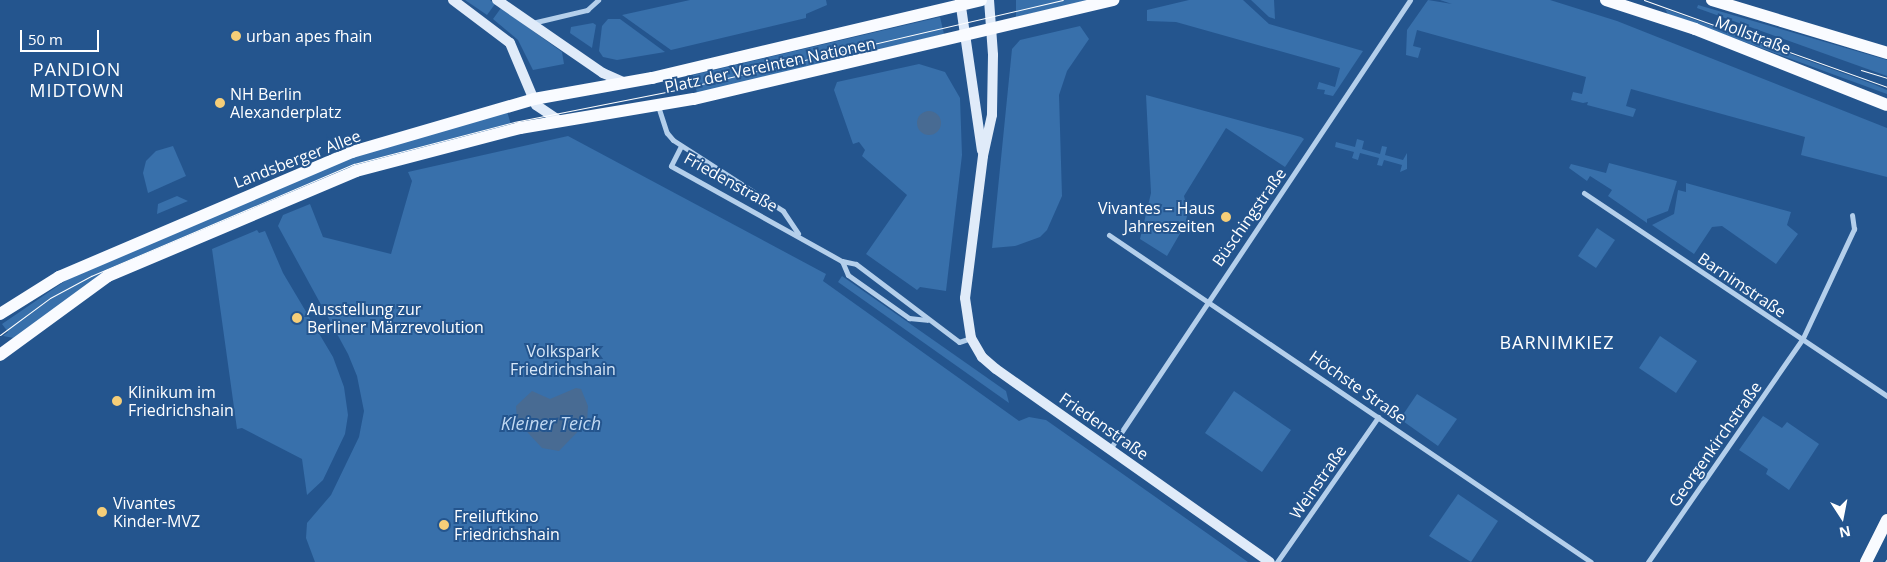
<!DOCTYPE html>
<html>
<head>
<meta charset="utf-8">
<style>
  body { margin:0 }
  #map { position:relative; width:1887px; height:562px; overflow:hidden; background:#24558e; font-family:"Open Sans",sans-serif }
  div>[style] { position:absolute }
  .green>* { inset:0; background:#3870ab }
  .water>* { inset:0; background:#486b93 }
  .round { border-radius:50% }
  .street>* { height:5px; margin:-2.5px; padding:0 2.5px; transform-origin:2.5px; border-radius:2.5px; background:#b4cfeb }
  .secondary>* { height:10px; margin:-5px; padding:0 5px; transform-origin:5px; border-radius:5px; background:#e0ebf9 }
  .primary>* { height:12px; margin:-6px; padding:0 6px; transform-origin:6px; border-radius:6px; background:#f9fbff }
  .tram>* { height:1px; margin:-0.5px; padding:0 0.5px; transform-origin:0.5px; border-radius:0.5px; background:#fff }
  .dots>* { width:14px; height:14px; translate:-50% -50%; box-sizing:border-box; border:2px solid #24558e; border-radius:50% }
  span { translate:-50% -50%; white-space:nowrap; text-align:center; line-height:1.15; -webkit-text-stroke:4px #24558e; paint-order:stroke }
  .street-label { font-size:16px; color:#fff }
  .poi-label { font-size:16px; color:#fff }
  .left { translate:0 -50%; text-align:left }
  .right { translate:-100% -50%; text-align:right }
  .park-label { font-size:16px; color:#d9e8f8 }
  .neighbourhood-label { font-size:18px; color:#fff; letter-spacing:1px }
  .water-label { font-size:18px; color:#c0d8f2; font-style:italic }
  .north { position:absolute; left:1817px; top:492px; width:50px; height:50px; -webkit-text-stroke:4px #24558e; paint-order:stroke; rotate:169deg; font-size:14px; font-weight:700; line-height:20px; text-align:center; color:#fff }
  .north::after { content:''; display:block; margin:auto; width:18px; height:22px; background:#fff; clip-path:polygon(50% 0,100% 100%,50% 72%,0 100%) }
  .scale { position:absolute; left:20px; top:30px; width:79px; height:22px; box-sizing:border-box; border:2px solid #fff; border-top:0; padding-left:6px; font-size:15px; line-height:18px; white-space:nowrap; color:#fff; -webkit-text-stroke:4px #24558e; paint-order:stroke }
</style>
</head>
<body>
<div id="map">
  <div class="green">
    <i style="clip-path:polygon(465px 0,490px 0,495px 4px,487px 15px)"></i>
    <i style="clip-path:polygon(690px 0,826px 0,827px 5px,806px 14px,806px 18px,671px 50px,622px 15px)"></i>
    <i style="clip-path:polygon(1016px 0,1090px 0,1016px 17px)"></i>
    <i style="clip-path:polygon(1189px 0,1243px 0,1269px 24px,1363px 51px,1333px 96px,1324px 94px,1325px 90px,1317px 89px,1319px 82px,1335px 87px,1340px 68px,1176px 22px,1147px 21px,1147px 10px)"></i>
    <i style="clip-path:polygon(1251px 0,1274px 0,1275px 19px,1269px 17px)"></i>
    <i style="clip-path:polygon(1428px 0,1452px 4px,1440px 0,1550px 0,1617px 21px,1887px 128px,1887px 177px,1801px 155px,1805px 137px,1631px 89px,1626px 106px,1636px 109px,1633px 117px,1587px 105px,1588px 102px,1583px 103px,1571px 100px,1573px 92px,1582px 94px,1586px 77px,1417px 30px,1413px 46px,1421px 48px,1418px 58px,1406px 55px,1407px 30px)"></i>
    <i style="clip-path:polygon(1698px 5px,1887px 60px,1887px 76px,1697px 8px)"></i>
    <i style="clip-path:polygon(501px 8px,562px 52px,564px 64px,533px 70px,518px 40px,493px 19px)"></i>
    <i style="clip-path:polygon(1665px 9px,1873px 84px,1887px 90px,1887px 94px,1668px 14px)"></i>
    <i style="clip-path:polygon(940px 17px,944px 34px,697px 93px,693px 75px)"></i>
    <i style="clip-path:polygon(608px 19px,620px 19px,665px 52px,617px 60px,603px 57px,599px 51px,602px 26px)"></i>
    <i style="clip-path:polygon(593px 23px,596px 25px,592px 48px,570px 33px,571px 27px)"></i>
    <i style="clip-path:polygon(1080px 26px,1089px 39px,1067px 71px,1059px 95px,1062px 196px,1047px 230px,1040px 237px,1015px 246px,992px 248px,1012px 49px,1020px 40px)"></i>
    <i style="clip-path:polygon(919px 64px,945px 72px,960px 98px,962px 155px,946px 291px,920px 287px,917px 290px,866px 254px,907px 195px,862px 156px,865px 150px,859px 142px,853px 144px,834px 90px,837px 82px)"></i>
    <i style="clip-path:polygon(1146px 95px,1301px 137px,1304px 139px,1285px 167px,1226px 128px,1184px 196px,1188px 212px,1185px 225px,1167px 256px,1140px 239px,1151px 193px)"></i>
    <i style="clip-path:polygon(507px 111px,511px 125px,342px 171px,102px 274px,14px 338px,3px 336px,8px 332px,2px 324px,68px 279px,348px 158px)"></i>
    <i style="clip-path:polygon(568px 136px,826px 274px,823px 281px,1019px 421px,1029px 417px,1046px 420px,1248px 562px,315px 562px,306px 538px,307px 523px,331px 495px,359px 437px,364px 411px,357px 376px,348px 354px,278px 226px,283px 215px,310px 204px,323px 237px,391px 254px,412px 181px,408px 172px)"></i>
    <i style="clip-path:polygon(1357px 139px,1364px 141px,1362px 149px,1380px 154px,1382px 146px,1387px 147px,1385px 155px,1403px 160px,1407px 153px,1407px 169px,1400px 172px,1402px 165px,1384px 160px,1382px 166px,1377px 165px,1379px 158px,1360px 153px,1358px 160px,1352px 158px,1354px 152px,1335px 147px,1336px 142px,1355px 147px)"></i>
    <i style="clip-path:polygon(173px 146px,186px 176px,148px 193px,143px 173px,146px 161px,156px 151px)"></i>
    <i style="clip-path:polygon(1609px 163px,1677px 181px,1668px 211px,1647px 219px,1647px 223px,1608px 196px,1612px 190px,1590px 176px,1587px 181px,1569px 168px,1571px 164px,1606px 173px)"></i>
    <i style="clip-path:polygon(1686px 183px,1791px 212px,1787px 225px,1798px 234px,1776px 264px,1722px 226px,1712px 227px,1694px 254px,1652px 225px,1674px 214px,1678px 190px,1686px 192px)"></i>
    <i style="clip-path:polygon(177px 196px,188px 201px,157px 214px,158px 204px)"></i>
    <i style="clip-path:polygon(1597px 228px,1615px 240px,1596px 268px,1578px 256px)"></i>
    <i style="clip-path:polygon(257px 230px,259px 233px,265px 231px,283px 273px,333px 357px,344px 387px,348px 415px,345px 434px,323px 480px,307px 495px,302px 459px,242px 428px,237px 429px,212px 249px)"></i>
    <i style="clip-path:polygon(842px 276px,1006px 391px,1009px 403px,838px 282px)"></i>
    <i style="clip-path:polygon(1660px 336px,1697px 361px,1676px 393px,1639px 368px)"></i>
    <i style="clip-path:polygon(1234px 391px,1291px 430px,1262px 472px,1205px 433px)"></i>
    <i style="clip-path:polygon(1417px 394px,1457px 419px,1438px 446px,1400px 419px)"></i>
    <i style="clip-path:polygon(1763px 416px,1782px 428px,1787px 422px,1819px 444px,1789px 490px,1766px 474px,1768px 469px,1739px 450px)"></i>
    <i style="clip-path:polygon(1458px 494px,1498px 521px,1471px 562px,1429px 536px)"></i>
  </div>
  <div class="water">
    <i class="round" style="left:917px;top:111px;width:24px;height:24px"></i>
    <i style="clip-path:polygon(576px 388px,581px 389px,588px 406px,587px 422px,559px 451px,542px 448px,517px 421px,516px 406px,532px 391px,550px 399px)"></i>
  </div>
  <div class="street">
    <i style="left:532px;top:23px;width:57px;rotate:-13.3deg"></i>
    <i style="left:587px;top:10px;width:15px;rotate:-42deg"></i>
    <i style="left:658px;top:106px;width:28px;rotate:72deg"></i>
    <i style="left:667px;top:133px;width:9px;rotate:49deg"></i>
    <i style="left:673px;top:140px;width:131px;rotate:32.8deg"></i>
    <i style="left:783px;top:211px;width:27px;rotate:56deg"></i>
    <i style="left:681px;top:146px;width:22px;rotate:117deg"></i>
    <i style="left:671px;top:166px;width:196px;rotate:29.1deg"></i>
    <i style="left:842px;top:261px;width:14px;rotate:12deg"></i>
    <i style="left:856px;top:264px;width:129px;rotate:37.1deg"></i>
    <i style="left:959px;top:342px;width:13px;rotate:-18deg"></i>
    <i style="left:1584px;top:193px;width:365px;rotate:33.8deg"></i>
    <i style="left:1109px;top:235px;width:582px;rotate:34.15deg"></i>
    <i style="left:842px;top:261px;width:15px;rotate:67deg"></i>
    <i style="left:848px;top:275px;width:75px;rotate:35.2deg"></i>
    <i style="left:909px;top:318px;width:18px;rotate:6deg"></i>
    <i style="left:1110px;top:449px;width:540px;rotate:-56.25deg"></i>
    <i style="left:1277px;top:562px;width:177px;rotate:-55.1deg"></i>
    <i style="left:1648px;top:562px;width:270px;rotate:-55.3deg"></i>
    <i style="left:1802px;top:340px;width:123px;rotate:-64.9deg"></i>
    <i style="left:1854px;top:229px;width:14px;rotate:-98deg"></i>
  </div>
  <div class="secondary">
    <i style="left:453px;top:0;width:71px;rotate:37deg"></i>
    <i style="left:510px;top:43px;width:67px;rotate:67.2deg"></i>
    <i style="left:536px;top:105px;width:29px;rotate:34deg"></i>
    <i style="left:497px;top:0;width:129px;rotate:34.6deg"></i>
    <i style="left:603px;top:73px;width:24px;rotate:24deg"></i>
    <i style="left:960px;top:0;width:152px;rotate:81.7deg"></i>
    <i style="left:989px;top:0;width:55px;rotate:85.8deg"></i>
    <i style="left:993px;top:55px;width:60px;rotate:91deg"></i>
    <i style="left:992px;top:115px;width:42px;rotate:102.4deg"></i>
    <i style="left:983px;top:156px;width:143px;rotate:97.2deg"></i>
    <i style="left:965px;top:298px;width:40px;rotate:81.5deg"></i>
    <i style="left:971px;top:338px;width:22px;rotate:60deg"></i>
    <i style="left:982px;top:357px;width:18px;rotate:41deg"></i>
    <i style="left:996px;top:369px;width:335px;rotate:35.2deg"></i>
  </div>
  <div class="primary">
    <i style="left:1606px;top:0;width:94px;rotate:18deg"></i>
    <i style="left:1695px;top:29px;width:206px;rotate:21.6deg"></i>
    <i style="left:1712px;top:0;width:183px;rotate:16.8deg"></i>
    <i style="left:0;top:314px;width:70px;rotate:-32.1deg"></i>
    <i style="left:59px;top:277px;width:319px;rotate:-23.1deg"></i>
    <i style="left:352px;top:152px;width:190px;rotate:-16.2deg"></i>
    <i style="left:534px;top:99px;width:120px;rotate:-10.1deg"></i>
    <i style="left:652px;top:78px;width:338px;rotate:-13.3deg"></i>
    <i style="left:0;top:355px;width:134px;rotate:-36.2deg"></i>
    <i style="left:108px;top:276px;width:269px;rotate:-22.9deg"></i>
    <i style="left:356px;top:171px;width:170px;rotate:-14.7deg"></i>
    <i style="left:520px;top:128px;width:176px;rotate:-9.5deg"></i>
    <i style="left:694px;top:99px;width:431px;rotate:-13.3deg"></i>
    <i style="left:1866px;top:562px;width:47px;rotate:-63.4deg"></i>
  </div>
  <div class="tram">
    <i style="left:1644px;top:0;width:258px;rotate:19.7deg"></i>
    <i style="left:1861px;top:70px;width:27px;rotate:17deg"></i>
    <i style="left:0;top:335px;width:62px;rotate:-36.5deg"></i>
    <i style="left:50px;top:298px;width:47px;rotate:-28.2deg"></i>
    <i style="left:91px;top:276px;width:286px;rotate:-23.1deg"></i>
    <i style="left:354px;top:164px;width:165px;rotate:-14.7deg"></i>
    <i style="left:514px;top:122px;width:169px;rotate:-11.2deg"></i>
    <i style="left:680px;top:89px;width:393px;rotate:-13.1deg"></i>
    <i style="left:1885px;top:562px;width:4px;rotate:-56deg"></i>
  </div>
  <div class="dots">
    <i style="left:236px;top:36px;background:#f6ce78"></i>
    <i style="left:220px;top:103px;background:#f6ce78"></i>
    <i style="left:1226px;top:217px;background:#f6ce78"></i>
    <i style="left:297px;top:318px;background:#f6ce78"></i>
    <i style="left:117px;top:401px;background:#f6ce78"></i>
    <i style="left:102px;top:512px;background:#f6ce78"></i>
    <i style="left:444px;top:525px;background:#f6ce78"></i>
  </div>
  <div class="street-label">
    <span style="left:1753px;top:35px;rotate:21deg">Mollstraße</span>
    <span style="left:770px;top:65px;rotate:-12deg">Platz der Vereinten Nationen</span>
    <span style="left:297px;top:159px;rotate:-21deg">Landsberger Allee</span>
    <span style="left:731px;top:182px;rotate:29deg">Friedenstraße</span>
    <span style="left:1249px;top:217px;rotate:-55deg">Büschingstraße</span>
    <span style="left:1742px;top:285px;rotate:34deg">Barnimstraße</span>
    <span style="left:1358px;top:387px;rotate:35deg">Höchste Straße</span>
    <span style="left:1104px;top:426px;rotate:35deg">Friedenstraße</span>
    <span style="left:1715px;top:444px;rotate:-55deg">Georgenkirchstraße</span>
    <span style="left:1318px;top:482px;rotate:-55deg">Weinstraße</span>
  </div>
  <div class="poi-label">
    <span class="left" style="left:246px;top:36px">urban apes fhain</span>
    <span class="left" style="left:230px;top:103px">NH Berlin<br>Alexanderplatz</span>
    <span class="right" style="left:1215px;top:217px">Vivantes – Haus<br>Jahreszeiten</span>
    <span class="left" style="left:307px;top:318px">Ausstellung zur<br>Berliner Märzrevolution</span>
    <span class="left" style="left:128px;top:401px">Klinikum im<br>Friedrichshain</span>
    <span class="left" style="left:113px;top:512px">Vivantes<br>Kinder-MVZ</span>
    <span class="left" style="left:454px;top:525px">Freiluftkino<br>Friedrichshain</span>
  </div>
  <div class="park-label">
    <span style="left:563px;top:360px">Volkspark<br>Friedrichshain</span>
  </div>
  <div class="neighbourhood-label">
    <span style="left:77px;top:80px">PANDION<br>MIDTOWN</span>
    <span style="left:1557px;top:342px">BARNIMKIEZ</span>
  </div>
  <div class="water-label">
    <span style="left:551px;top:423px">Kleiner Teich</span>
  </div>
  <div class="north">N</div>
  <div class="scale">50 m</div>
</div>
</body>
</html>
